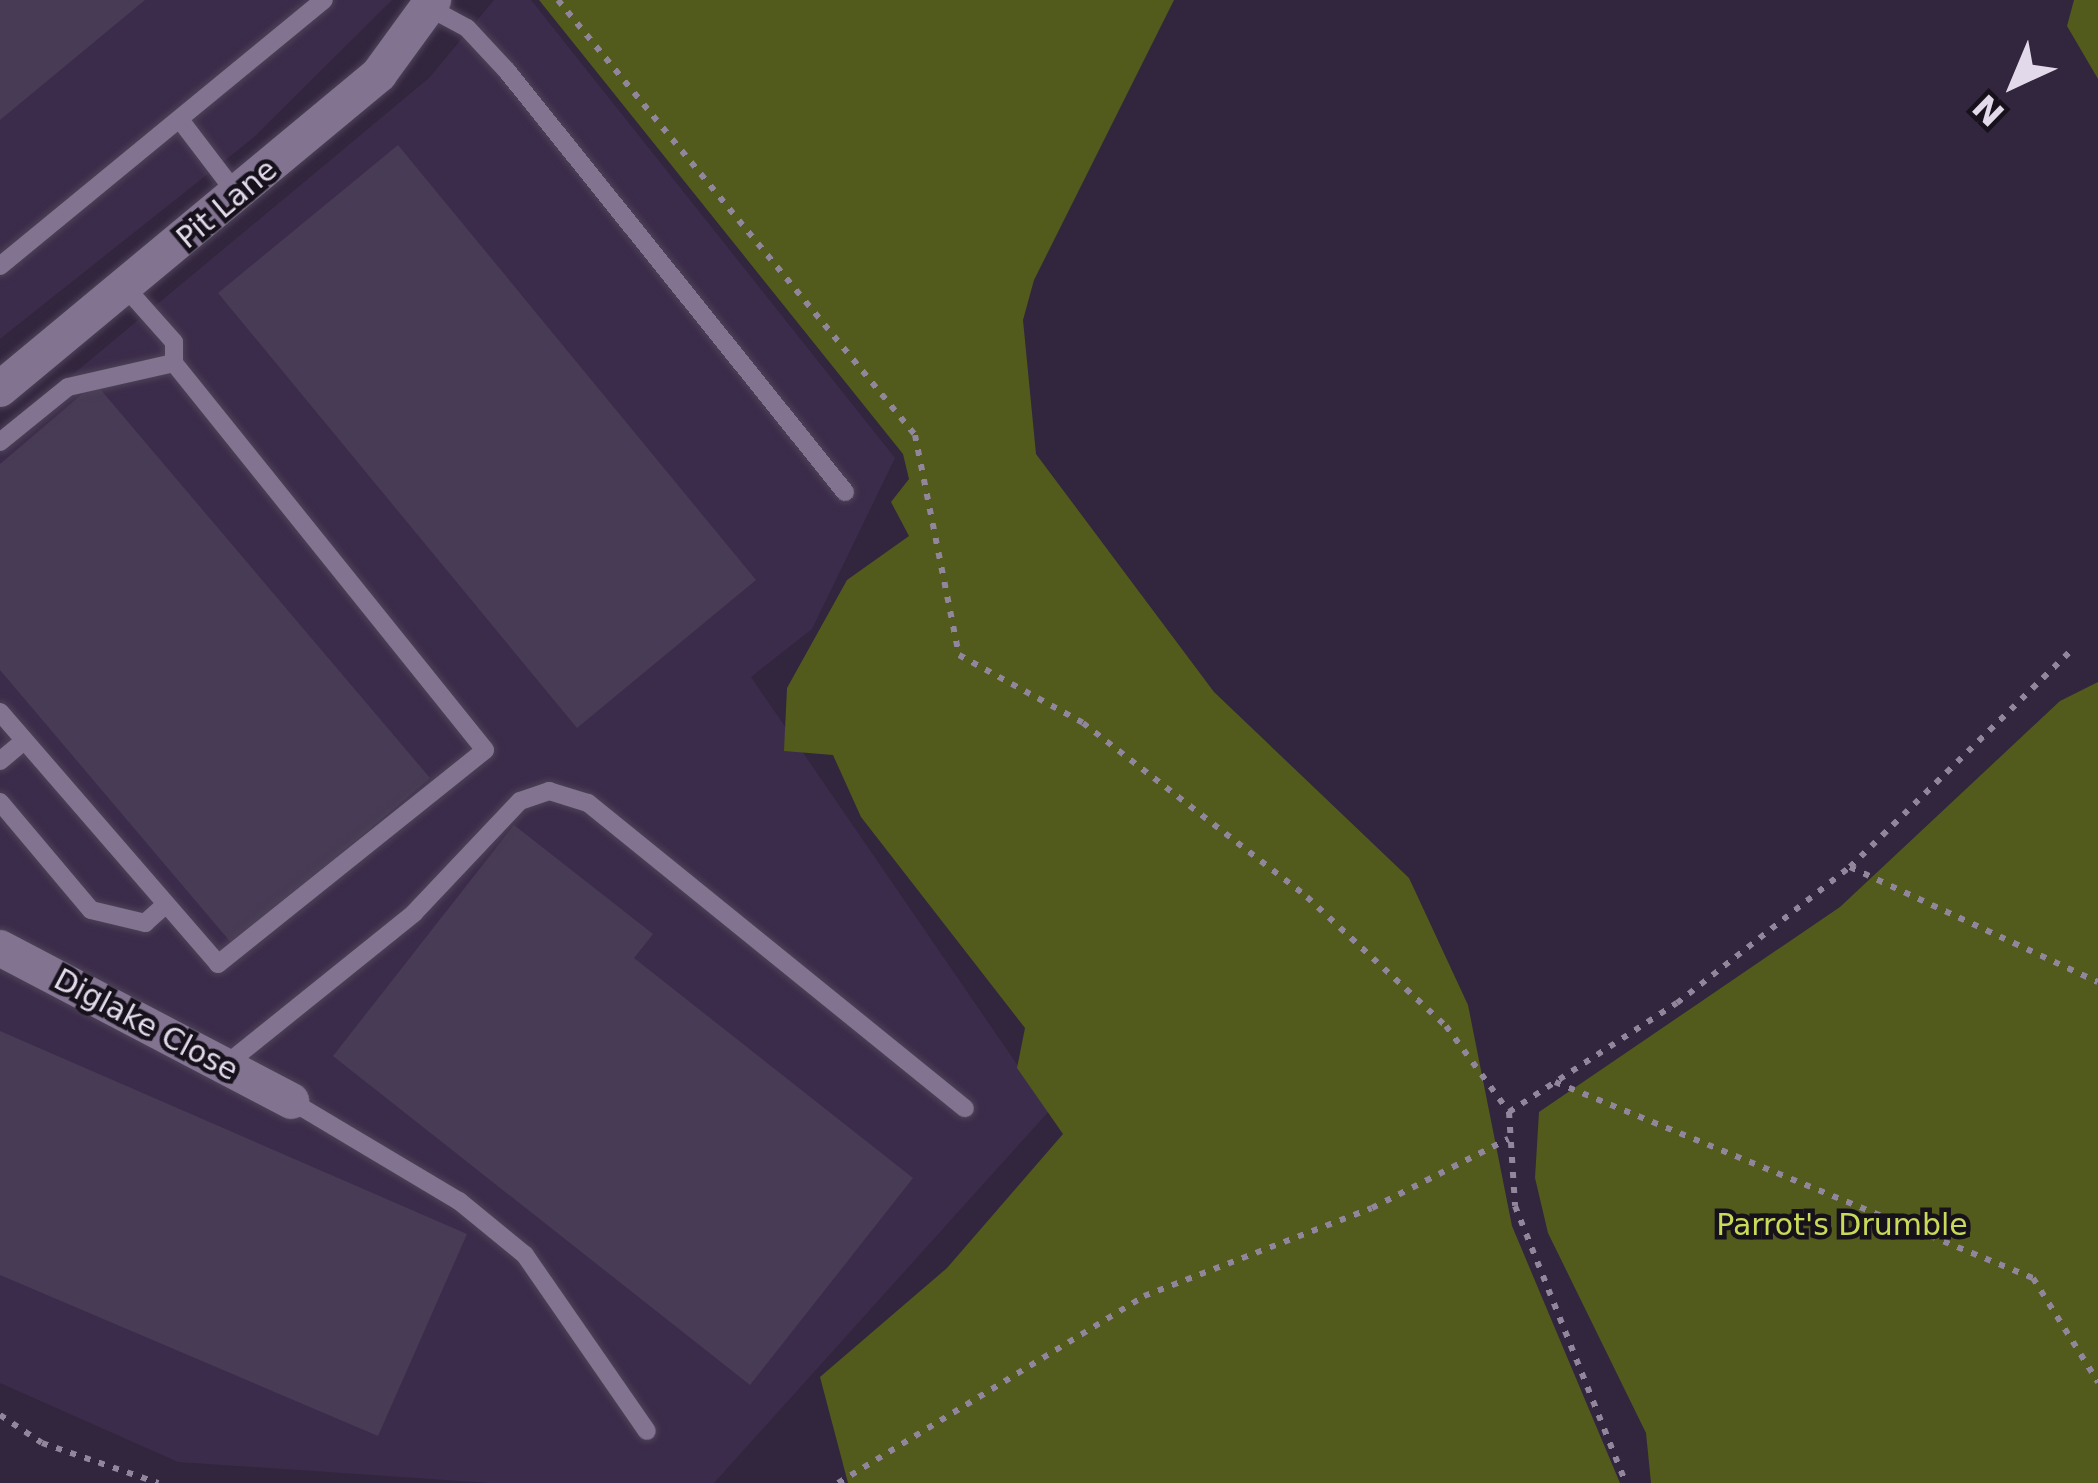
<!DOCTYPE html>
<html>
<head>
<meta charset="utf-8">
<style>
  body { margin:0 }
  #map { position:relative; width:2098px; height:1483px; overflow:hidden; background:#32253e; font-family:"DejaVu Sans",sans-serif }
  div>[style] { position:absolute }
  .built>* { inset:0; background:#3c2c4b }
  .green>* { inset:0; background:#525b1b }
  .building>* { inset:0; background:#483b55 }
  .path>* { height:6px; margin-top:-3px; transform-origin:0; background:repeating-linear-gradient(90deg,#91869b 0 6px,transparent 0 15px) }
  .roads { filter:drop-shadow(0 0 3px #4d4358) drop-shadow(0 0 3px #4d4358) }
  .lane>* { height:18px; margin:-9px; padding:0 9px; transform-origin:9px; border-radius:9px; background:#827491 }
  .street>* { height:36px; margin:-18px; padding:0 18px; transform-origin:18px; border-radius:18px; background:#827491 }
  span { translate:-50% -50%; white-space:nowrap; text-align:center; line-height:1.15; -webkit-text-stroke:9px #17111c; paint-order:stroke }
  .street-label { font-size:30px; color:#e2daeb }
  .park-label { font-size:30px; color:#c8db59 }
  .north { position:absolute; left:1954px; top:24px; width:120px; height:120px; -webkit-text-stroke:9px #17111c; paint-order:stroke; rotate:224deg; font-size:33px; font-weight:700; line-height:48px; text-align:center; color:#e2daeb }
  .north::after { content:''; display:block; margin:auto; width:42px; height:54px; background:#e2daeb; clip-path:polygon(50% 0,100% 100%,50% 72%,0 100%) }
</style>
</head>
<body>
<div id="map">
  <div class="built">
    <i style="clip-path:polygon(0 0,392px 0,253px 138px,0 339px)"></i>
    <i style="clip-path:polygon(494px 0,531px 0,895px 458px,812px 629px,751px 677px,1049px 1111px,714px 1483px,490px 1483px,178px 1462px,0 1383px,0 435px,429px 78px)"></i>
  </div>
  <div class="green">
    <i style="clip-path:polygon(539px 0,1174px 0,1034px 280px,1023px 320px,1036px 454px,1214px 692px,1409px 878px,1468px 1005px,1512px 1226px,1620px 1483px,848px 1483px,820px 1377px,947px 1268px,1063px 1134px,1017px 1068px,1025px 1028px,861px 817px,833px 755px,784px 751px,787px 688px,847px 580px,909px 536px,891px 502px,909px 479px,903px 454px)"></i>
    <i style="clip-path:polygon(2074px 0,2098px 0,2098px 79px,2067px 26px)"></i>
    <i style="clip-path:polygon(2098px 682px,2098px 1483px,1651px 1483px,1646px 1433px,1548px 1233px,1535px 1178px,1539px 1112px,1840px 907px,2060px 701px)"></i>
  </div>
  <div class="building">
    <i style="clip-path:polygon(0 0,145px 0,0 120px)"></i>
    <i style="clip-path:polygon(398px 145px,756px 580px,577px 728px,218px 293px)"></i>
    <i style="clip-path:polygon(95px 383px,430px 778px,233px 945px,0 670px,0 464px)"></i>
    <i style="clip-path:polygon(514px 825px,653px 934px,634px 958px,913px 1178px,750px 1385px,333px 1056px)"></i>
    <i style="clip-path:polygon(0 1031px,467px 1234px,378px 1436px,0 1275px)"></i>
  </div>
  <div class="path">
    <i style="left:558px;top:0;width:563px;rotate:50.62deg"></i>
    <i style="left:915px;top:435px;width:224px;rotate:78.7deg"></i>
    <i style="left:959px;top:655px;width:141px;rotate:28.7deg"></i>
    <i style="left:1083px;top:723px;width:284px;rotate:37.8deg"></i>
    <i style="left:1307px;top:897px;width:190px;rotate:42.9deg"></i>
    <i style="left:1446px;top:1026px;width:107px;rotate:53.8deg"></i>
    <i style="left:1509px;top:1112px;width:94px;rotate:86.3deg"></i>
    <i style="left:1515px;top:1206px;width:298px;rotate:68.2deg"></i>
    <i style="left:1850px;top:867px;width:273px;rotate:24.9deg"></i>
    <i style="left:1555px;top:1082px;width:517px;rotate:22.3deg"></i>
    <i style="left:2033px;top:1278px;width:123px;rotate:58deg"></i>
    <i style="left:1509px;top:1112px;width:200px;rotate:-33deg"></i>
    <i style="left:1677px;top:1003px;width:220px;rotate:-38.2deg"></i>
    <i style="left:1850px;top:867px;width:313px;rotate:-44.4deg"></i>
    <i style="left:0;top:1415px;width:50px;rotate:33.7deg"></i>
    <i style="left:42px;top:1443px;width:123px;rotate:19deg"></i>
    <i style="left:838px;top:1483px;width:359px;rotate:-31.4deg"></i>
    <i style="left:1144px;top:1296px;width:244px;rotate:-21.1deg"></i>
    <i style="left:1372px;top:1208px;width:153px;rotate:-26.9deg"></i>
  </div>
  <div class="roads">
    <div class="lane">
      <i style="left:428px;top:7px;width:44px;rotate:28.3deg"></i>
      <i style="left:467px;top:28px;width:59px;rotate:47.1deg"></i>
      <i style="left:507px;top:71px;width:540px;rotate:51.24deg"></i>
      <i style="left:184px;top:125px;width:89px;rotate:52.7deg"></i>
      <i style="left:0;top:266px;width:419px;rotate:-39.4deg"></i>
      <i style="left:0;top:442px;width:87px;rotate:-39deg"></i>
      <i style="left:68px;top:387px;width:109px;rotate:-12.8deg"></i>
      <i style="left:0;top:712px;width:333px;rotate:49.1deg"></i>
      <i style="left:218px;top:964px;width:342px;rotate:-38.7deg"></i>
      <i style="left:485px;top:750px;width:496px;rotate:-128.8deg"></i>
      <i style="left:174px;top:363px;width:21px;rotate:-90deg"></i>
      <i style="left:174px;top:342px;width:72px;rotate:-131.6deg"></i>
      <i style="left:0;top:761px;width:31px;rotate:-40deg"></i>
      <i style="left:0;top:802px;width:141px;rotate:49.9deg"></i>
      <i style="left:91px;top:910px;width:56px;rotate:13.5deg"></i>
      <i style="left:145px;top:923px;width:24px;rotate:-42deg"></i>
      <i style="left:224px;top:1066px;width:244px;rotate:-38.8deg"></i>
      <i style="left:414px;top:913px;width:154px;rotate:-46.6deg"></i>
      <i style="left:520px;top:801px;width:31px;rotate:-19deg"></i>
      <i style="left:549px;top:791px;width:41px;rotate:17.1deg"></i>
      <i style="left:588px;top:803px;width:485px;rotate:39deg"></i>
      <i style="left:291px;top:1101px;width:196px;rotate:30.8deg"></i>
      <i style="left:459px;top:1201px;width:85px;rotate:39.3deg"></i>
      <i style="left:525px;top:1255px;width:214px;rotate:55.3deg"></i>
    </div>
    <div class="street">
      <i style="left:0;top:389px;width:493px;rotate:-39.7deg"></i>
      <i style="left:379px;top:74px;width:92px;rotate:-53.9deg"></i>
      <i style="left:0;top:948px;width:329px;rotate:27.7deg"></i>
    </div>
  </div>
  <div class="street-label">
    <span style="left:227px;top:204px;rotate:-40deg">Pit Lane</span>
    <span style="left:146px;top:1025px;rotate:28deg">Diglake Close</span>
  </div>
  <div class="park-label">
    <span style="left:1842px;top:1225px">Parrot's Drumble</span>
  </div>
  <div class="north">N</div>
</div>
</body>
</html>
